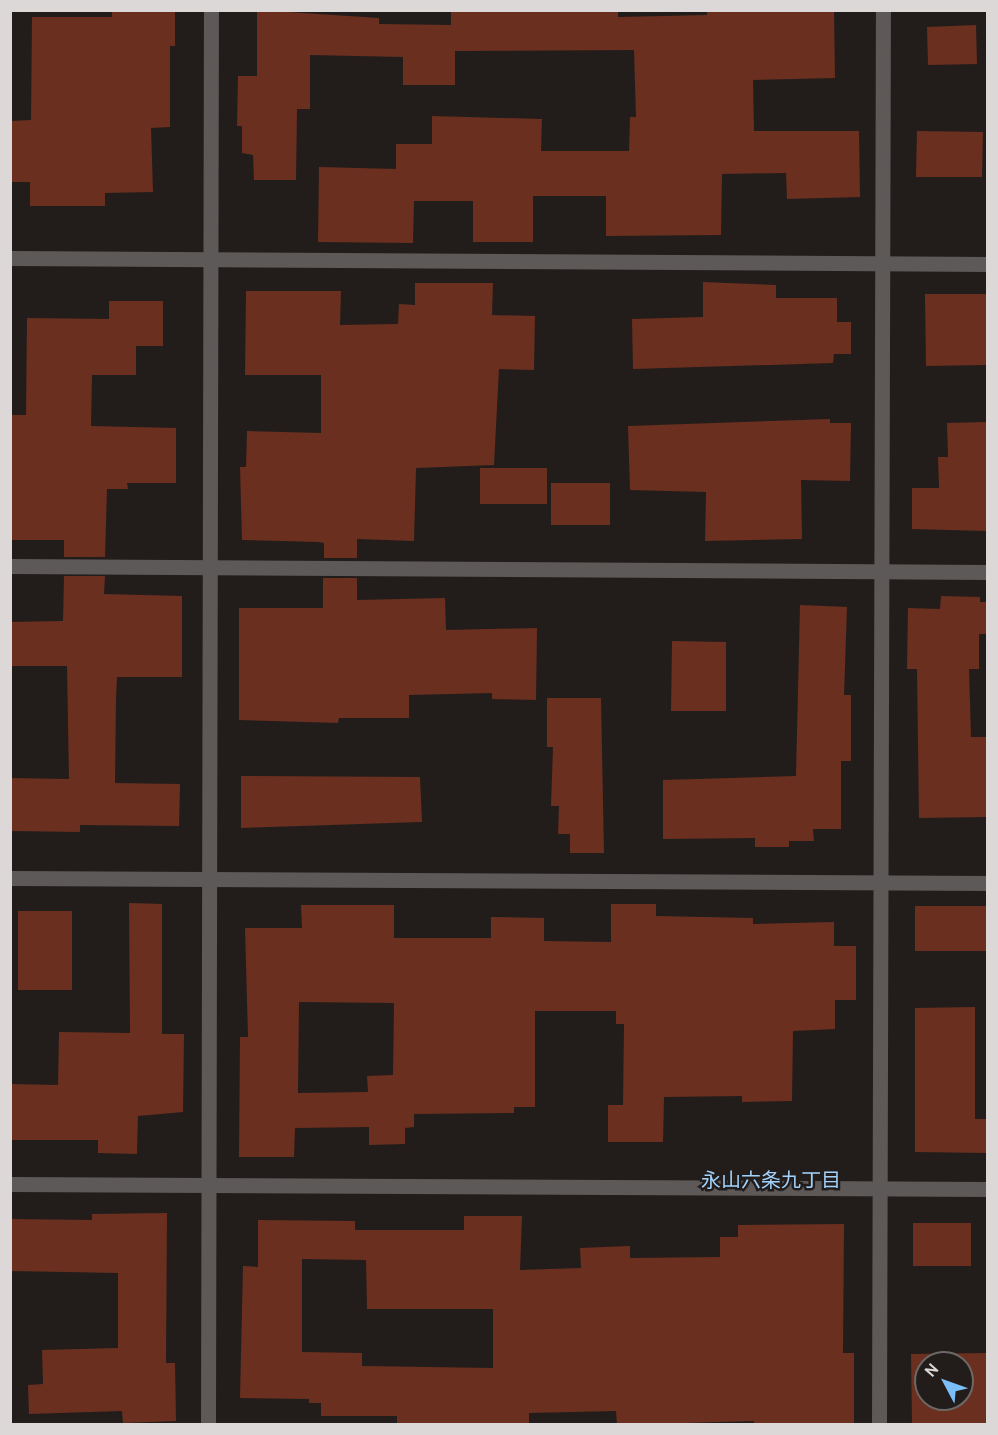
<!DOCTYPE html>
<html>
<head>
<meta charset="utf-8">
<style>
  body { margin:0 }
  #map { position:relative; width:998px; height:1435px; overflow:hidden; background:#221d1b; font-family:Cabin,"Noto Sans JP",sans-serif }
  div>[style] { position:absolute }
  .building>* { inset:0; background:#6a2f1f }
  .minor>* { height:15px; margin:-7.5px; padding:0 7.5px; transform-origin:7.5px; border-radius:7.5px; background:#5c5958 }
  span { translate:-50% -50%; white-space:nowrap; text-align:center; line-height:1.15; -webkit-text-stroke:5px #221d1b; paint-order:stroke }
  .neighbourhood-label { font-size:20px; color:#a1d2fd }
  .frame { position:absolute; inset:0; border:12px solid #dcd8d7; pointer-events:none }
  .north { position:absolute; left:914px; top:1351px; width:60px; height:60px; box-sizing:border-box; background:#221d1b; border:2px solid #6c6866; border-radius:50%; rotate:311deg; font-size:16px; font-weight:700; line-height:24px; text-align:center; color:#dcd8d7 }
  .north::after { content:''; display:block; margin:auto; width:21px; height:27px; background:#7bbef8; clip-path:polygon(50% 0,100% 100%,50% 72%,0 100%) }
</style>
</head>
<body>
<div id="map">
  <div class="building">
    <i style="clip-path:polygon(112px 10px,175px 10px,175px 46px,170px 46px,170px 127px,151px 128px,153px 192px,105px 193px,105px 206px,30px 206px,30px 182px,10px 182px,10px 121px,31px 120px,32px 17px,112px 17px)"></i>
    <i style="clip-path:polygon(257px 10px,379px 18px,379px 24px,451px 25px,451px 10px,618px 10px,618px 17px,707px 15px,707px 10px,834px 10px,835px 78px,753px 80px,754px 131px,859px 131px,860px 197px,787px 199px,786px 173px,722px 174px,721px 235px,606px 236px,606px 196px,533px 196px,533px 242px,473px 242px,473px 201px,414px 201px,413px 243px,318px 242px,319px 167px,396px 169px,396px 144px,432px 144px,432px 116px,542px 119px,541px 151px,629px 151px,630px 117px,636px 117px,634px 50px,455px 51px,455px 85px,403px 85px,403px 57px,310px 55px,310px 109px,297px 109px,296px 180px,254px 180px,253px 155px,242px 153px,242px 126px,237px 126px,238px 76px,257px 76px)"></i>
    <i style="clip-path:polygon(976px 25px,977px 64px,928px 65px,927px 27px)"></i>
    <i style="clip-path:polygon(917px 131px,983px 132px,982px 177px,916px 177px)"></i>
    <i style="clip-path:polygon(703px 282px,776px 285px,776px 298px,837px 298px,837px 322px,851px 322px,851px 354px,834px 354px,833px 363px,633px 369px,632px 319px,703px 317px)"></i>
    <i style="clip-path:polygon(415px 283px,493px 283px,492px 315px,535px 316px,534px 370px,499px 369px,494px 465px,416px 468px,414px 541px,357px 539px,357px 558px,324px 558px,324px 543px,318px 542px,242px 540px,240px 467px,246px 467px,247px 431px,321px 433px,321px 375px,245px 375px,246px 291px,341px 291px,340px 325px,398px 324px,399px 304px,415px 305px)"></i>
    <i style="clip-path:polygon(925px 294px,987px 294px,987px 365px,926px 366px)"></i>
    <i style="clip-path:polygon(109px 301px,163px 301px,163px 346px,136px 346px,136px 375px,92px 375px,91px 426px,176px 428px,176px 483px,127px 483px,128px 489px,107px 489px,105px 557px,64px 557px,64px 540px,10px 540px,10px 415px,26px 415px,27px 318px,109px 319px)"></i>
    <i style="clip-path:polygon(830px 419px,830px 423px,851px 423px,850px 481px,801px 480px,802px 539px,705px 541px,706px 492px,630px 490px,628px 426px)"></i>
    <i style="clip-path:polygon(986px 422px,986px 531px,912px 529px,912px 488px,939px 488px,938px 457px,948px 457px,947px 423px)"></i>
    <i style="clip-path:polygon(480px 468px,547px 468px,547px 504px,480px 504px)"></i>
    <i style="clip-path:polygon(551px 483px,610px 483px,610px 525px,551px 525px)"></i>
    <i style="clip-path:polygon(64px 576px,105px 576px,104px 594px,182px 596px,182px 677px,117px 677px,116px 699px,115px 783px,180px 784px,179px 826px,80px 825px,80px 832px,10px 831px,10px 778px,69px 779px,67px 666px,10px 666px,10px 622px,63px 621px)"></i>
    <i style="clip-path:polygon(323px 578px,357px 578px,357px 600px,445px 598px,446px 630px,537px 628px,536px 700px,492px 699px,492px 693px,409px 695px,409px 718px,339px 718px,338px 723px,239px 720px,239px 608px,323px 608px)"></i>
    <i style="clip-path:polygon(941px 596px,980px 597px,980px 602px,987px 602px,987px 634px,979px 634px,979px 669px,969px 669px,971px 737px,987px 737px,987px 817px,919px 818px,917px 669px,907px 669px,908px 608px,940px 609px)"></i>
    <i style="clip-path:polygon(800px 605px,847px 607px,844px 695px,851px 695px,851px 761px,841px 761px,841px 829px,813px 829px,814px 841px,789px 841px,789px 847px,755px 847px,755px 838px,663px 839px,663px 780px,796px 776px)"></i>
    <i style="clip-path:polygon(672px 641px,726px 642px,726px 711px,671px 711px)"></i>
    <i style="clip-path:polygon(547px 698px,601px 698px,604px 853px,570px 853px,570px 834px,558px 834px,559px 806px,551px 806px,553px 747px,547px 747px)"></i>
    <i style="clip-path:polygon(241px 776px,420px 777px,422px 822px,241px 828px)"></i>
    <i style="clip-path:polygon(129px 903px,162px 904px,162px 1034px,184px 1034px,183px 1112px,138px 1116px,137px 1154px,98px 1153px,98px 1140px,10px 1140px,10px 1084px,58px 1085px,59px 1032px,130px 1033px)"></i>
    <i style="clip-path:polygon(evenodd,611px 904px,656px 904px,656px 916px,753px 918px,753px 924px,834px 922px,834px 946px,856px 946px,856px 1000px,835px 1000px,835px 1029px,793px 1031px,792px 1101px,742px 1102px,742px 1096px,664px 1097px,663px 1142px,608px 1142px,608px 1105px,623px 1105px,624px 1024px,616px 1024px,616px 1011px,535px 1011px,535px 1107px,514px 1107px,514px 1113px,414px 1114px,414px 1127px,405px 1128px,405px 1144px,369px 1145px,369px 1127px,295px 1128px,294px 1157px,239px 1157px,240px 1037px,248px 1037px,245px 928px,302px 928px,301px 905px,394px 905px,394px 938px,491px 938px,491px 917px,544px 918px,544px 941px,611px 942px,611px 904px,299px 1002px,394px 1003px,393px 1075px,367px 1076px,368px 1092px,298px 1093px,299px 1002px)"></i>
    <i style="clip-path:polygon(915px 906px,987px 906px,987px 951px,915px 951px)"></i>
    <i style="clip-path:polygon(18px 911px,72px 911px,72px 990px,18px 990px)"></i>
    <i style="clip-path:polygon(975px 1007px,975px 1119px,987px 1119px,987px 1153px,915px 1152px,915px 1008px)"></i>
    <i style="clip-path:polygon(167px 1213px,166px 1363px,175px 1363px,176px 1421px,123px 1423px,122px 1411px,29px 1414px,28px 1385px,43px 1384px,42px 1350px,118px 1348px,118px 1273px,10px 1271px,10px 1219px,92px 1220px,92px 1214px)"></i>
    <i style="clip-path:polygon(evenodd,464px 1216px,522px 1216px,520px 1270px,581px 1268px,580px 1248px,630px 1246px,630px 1258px,720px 1257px,720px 1237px,738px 1237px,738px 1225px,844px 1224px,843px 1353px,854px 1353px,854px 1425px,754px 1425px,754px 1421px,617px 1425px,616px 1411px,529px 1413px,529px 1425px,397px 1425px,397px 1416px,321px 1416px,321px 1403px,309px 1403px,309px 1399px,240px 1398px,243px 1266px,258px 1267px,258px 1220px,355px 1221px,355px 1230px,464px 1230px,464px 1216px,302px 1259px,366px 1260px,367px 1309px,493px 1309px,493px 1368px,362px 1366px,362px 1353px,302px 1352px,302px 1259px)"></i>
    <i style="clip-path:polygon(913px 1223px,971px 1223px,971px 1266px,913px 1266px)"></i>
    <i style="clip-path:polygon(evenodd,987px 1353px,987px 1425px,912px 1425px,911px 1354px,987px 1353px,926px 1363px,962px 1363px,962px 1399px,926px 1399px,926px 1363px)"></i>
  </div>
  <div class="minor">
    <i style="left:10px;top:258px;width:978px;rotate:0.35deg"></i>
    <i style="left:10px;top:566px;width:978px;rotate:0.35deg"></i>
    <i style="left:10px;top:878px;width:978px;rotate:0.29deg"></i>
    <i style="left:10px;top:1184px;width:978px;rotate:0.29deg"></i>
    <i style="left:208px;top:1424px;width:1414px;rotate:-89.88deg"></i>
    <i style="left:879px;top:1424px;width:1414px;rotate:-89.84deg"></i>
  </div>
  <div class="neighbourhood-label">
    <span style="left:771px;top:1180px">永山六条九丁目</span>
  </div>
  <div class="frame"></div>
  <div class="north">N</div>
</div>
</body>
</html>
